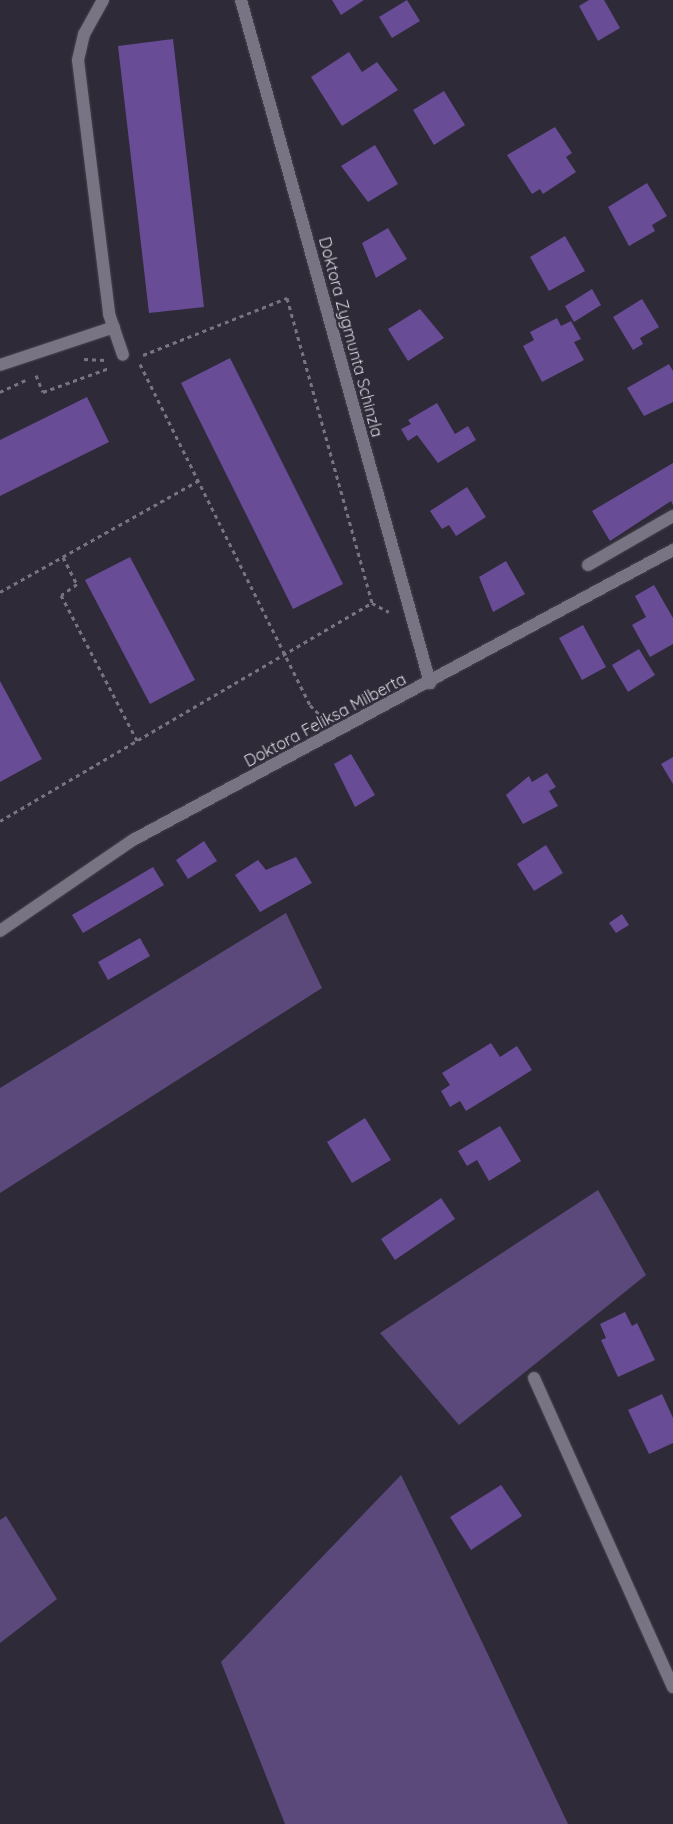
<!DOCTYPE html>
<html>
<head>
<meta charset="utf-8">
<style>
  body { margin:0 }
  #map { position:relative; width:673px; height:1824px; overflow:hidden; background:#2e2a37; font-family:Quicksand,sans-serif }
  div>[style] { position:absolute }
  .green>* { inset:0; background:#5b497c }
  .building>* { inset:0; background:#684c95 }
  .path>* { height:3px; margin-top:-1.5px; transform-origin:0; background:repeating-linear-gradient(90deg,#787580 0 4px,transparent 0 8px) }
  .roads { filter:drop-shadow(0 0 1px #494550) drop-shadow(0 0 1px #494550) }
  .lane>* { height:12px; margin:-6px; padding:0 6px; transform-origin:6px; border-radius:6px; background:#797483 }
  .street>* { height:12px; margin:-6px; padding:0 6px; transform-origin:6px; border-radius:6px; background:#797483 }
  span { translate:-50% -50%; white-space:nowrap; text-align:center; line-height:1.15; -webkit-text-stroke:4.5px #2e2a37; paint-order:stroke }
  .street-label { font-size:16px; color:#dad8e0 }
</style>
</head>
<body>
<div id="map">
  <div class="green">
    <i style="clip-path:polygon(286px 913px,322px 988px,0 1193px,0 1088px)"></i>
    <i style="clip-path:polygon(598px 1190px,646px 1275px,459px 1425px,380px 1333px)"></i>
    <i style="clip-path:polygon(401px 1475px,483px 1644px,568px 1824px,285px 1824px,221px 1662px)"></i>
    <i style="clip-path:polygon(6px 1516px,57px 1599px,0 1643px,0 1520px)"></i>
  </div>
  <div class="building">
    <i style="clip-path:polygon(332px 0,364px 0,341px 15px)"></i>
    <i style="clip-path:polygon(407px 0,420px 21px,392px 38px,379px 17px)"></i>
    <i style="clip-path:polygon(589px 0,604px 0,620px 28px,598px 41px,579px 6px)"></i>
    <i style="clip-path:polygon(173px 39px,204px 307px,149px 313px,118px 46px)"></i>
    <i style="clip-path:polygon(349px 52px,362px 72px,377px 62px,398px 90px,342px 126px,311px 77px)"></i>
    <i style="clip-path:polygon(444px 91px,465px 125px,434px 145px,413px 110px)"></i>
    <i style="clip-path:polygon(555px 127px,572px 153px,566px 157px,576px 172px,543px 194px,540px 189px,532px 194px,507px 155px)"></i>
    <i style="clip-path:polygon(375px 145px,398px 184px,368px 202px,341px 166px)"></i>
    <i style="clip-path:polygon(647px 183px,667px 216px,652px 225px,655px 231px,629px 246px,608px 207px)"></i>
    <i style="clip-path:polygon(388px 228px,407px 259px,376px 278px,362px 243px)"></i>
    <i style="clip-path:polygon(565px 236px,585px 271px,549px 291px,530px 257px)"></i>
    <i style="clip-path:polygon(592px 289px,601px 305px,574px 322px,565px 306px)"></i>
    <i style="clip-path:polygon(642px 299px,659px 327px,640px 338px,643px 344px,633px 350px,613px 317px)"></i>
    <i style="clip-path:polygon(420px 309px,444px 338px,408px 361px,388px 329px)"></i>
    <i style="clip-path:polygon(557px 318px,561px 326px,571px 321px,581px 339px,574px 342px,584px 360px,542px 382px,523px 346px,534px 340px,530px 332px)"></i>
    <i style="clip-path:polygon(230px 358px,343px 584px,293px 609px,181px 383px)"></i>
    <i style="clip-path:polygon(669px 364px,673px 371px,673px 402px,644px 416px,627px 388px)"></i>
    <i style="clip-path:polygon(87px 397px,109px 442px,0 496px,0 440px)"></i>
    <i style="clip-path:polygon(437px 403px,455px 434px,468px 426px,476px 440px,438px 463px,417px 435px,408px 441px,401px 429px,411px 424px,408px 420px)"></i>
    <i style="clip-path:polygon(673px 463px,673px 505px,671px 501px,610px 541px,592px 511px)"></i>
    <i style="clip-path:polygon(467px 487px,486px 517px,456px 536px,449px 525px,442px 529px,430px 511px)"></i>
    <i style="clip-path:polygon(130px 557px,195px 680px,150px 704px,85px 580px)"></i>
    <i style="clip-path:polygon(506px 561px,525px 594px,493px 612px,479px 577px)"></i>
    <i style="clip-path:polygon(654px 585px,673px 618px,673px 644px,650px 657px,632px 625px,646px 617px,635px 596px)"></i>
    <i style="clip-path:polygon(583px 625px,606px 667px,582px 680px,559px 638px)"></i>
    <i style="clip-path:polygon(639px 649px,655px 675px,628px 692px,612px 665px)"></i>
    <i style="clip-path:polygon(0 681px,42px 759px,0 782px)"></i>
    <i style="clip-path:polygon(351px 754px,375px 795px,355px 807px,334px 764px)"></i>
    <i style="clip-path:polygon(673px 757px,673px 784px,661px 764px)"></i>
    <i style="clip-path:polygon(547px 773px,556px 787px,549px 791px,558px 806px,523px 824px,506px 795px,529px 776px,532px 782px)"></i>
    <i style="clip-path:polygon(204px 841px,217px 861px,188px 879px,176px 860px)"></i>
    <i style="clip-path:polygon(546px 845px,563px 873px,534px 891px,517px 864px)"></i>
    <i style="clip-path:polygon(296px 857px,312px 883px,260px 912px,235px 875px,258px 860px,266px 870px)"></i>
    <i style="clip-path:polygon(153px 867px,164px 885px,83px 933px,72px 915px)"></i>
    <i style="clip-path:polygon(622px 914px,629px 925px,616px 933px,609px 923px)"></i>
    <i style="clip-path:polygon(140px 938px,150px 956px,108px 980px,98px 962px)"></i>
    <i style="clip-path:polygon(491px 1043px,500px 1057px,517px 1046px,532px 1070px,466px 1111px,460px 1101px,450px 1107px,441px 1091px,450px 1085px,442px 1073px)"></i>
    <i style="clip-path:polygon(365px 1118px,391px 1160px,352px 1183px,327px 1142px)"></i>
    <i style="clip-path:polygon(500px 1126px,521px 1161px,489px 1181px,477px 1160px,467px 1166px,458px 1151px)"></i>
    <i style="clip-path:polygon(441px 1198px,455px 1219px,395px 1260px,381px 1239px)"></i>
    <i style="clip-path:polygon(625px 1312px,632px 1326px,637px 1323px,655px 1360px,618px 1377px,601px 1340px,606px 1338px,600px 1324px)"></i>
    <i style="clip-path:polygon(662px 1394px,673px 1418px,673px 1443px,649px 1454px,628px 1410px)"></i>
    <i style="clip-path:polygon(501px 1485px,522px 1516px,471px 1550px,450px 1517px)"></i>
  </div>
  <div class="path">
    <i style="left:143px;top:355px;width:155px;rotate:-21.6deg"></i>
    <i style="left:287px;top:298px;width:317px;rotate:74.4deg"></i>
    <i style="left:372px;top:603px;width:19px;rotate:28deg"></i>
    <i style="left:84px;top:359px;width:21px;rotate:3deg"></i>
    <i style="left:140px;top:364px;width:381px;rotate:63.5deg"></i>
    <i style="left:310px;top:705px;width:17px;rotate:45deg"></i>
    <i style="left:36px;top:375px;width:18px;rotate:68deg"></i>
    <i style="left:43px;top:392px;width:70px;rotate:-20deg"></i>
    <i style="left:0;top:392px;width:31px;rotate:-25deg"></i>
    <i style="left:63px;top:557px;width:30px;rotate:63deg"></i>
    <i style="left:77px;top:584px;width:19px;rotate:145deg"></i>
    <i style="left:61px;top:595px;width:166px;rotate:62.4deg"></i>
    <i style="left:0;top:592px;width:227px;rotate:-29.3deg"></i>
    <i style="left:0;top:821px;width:431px;rotate:-30.4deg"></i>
  </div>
  <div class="roads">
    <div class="lane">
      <i style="left:103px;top:0;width:39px;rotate:119deg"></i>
      <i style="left:84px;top:34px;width:27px;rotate:103deg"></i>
      <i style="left:78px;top:60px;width:256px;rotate:83deg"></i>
      <i style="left:109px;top:314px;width:43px;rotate:71.1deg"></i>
      <i style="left:0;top:365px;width:120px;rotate:-18.4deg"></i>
      <i style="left:588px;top:565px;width:98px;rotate:-30deg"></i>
      <i style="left:534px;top:1378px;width:339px;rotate:65.8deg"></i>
    </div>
    <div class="street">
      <i style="left:241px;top:0;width:709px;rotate:74.53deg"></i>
      <i style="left:0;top:931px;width:161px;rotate:-34.4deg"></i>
      <i style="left:133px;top:840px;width:613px;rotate:-28.24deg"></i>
    </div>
  </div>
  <div class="street-label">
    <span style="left:351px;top:337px;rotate:75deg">Doktora Zygmunta Schinzla</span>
    <span style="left:325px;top:720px;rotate:-28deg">Doktora Feliksa Milberta</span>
  </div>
</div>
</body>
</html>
